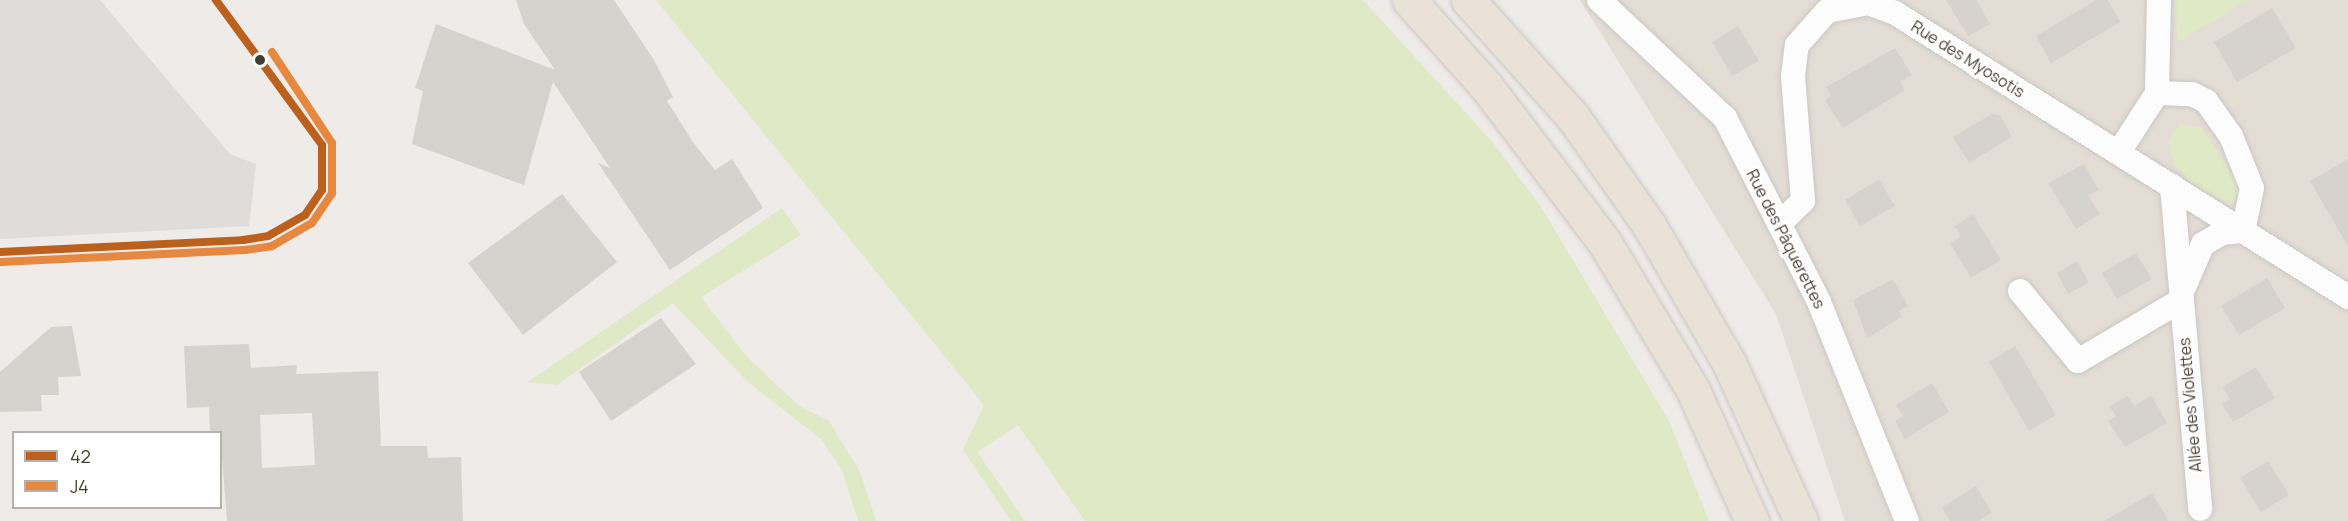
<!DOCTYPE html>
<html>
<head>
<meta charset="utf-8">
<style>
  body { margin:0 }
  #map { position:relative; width:2348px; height:521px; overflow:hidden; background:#eeebe8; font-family:Manrope,sans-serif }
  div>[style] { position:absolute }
  .residential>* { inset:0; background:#e3ddd5 }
  .green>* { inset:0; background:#dfe9c6 }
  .parking>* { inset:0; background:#e0dcd9 }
  .building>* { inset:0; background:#d6d3cf }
  .roads { filter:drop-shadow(0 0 2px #cbc7c4) drop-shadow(0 0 2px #cbc7c4) }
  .street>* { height:24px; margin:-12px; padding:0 12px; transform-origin:12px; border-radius:12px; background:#fcfcfc }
  .highway>* { height:33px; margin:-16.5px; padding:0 16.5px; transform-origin:16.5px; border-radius:16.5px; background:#ebe2d7 }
  .bus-1>* { height:8px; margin:-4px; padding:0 4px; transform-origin:4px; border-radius:4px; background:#bc601e }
  .bus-2>* { height:8px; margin:-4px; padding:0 4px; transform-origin:4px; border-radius:4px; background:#e78841 }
  .dots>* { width:16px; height:16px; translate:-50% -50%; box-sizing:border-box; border:3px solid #fff; border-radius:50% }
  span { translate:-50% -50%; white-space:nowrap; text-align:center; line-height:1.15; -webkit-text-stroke:6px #fff; paint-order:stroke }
  .street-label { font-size:16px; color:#453c34 }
  .legend { position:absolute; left:12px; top:431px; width:210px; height:78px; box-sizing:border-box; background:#fff; border:2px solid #b5b1ae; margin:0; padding:8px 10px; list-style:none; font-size:18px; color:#453c34 }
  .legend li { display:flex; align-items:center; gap:12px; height:30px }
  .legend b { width:30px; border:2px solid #b5b1ae }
</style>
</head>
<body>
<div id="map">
  <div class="residential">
    <i style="clip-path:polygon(1580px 0,2348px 0,2348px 521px,1845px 521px,1776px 314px)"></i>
  </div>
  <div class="green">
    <i style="clip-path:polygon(656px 0,1363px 0,1494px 144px,1541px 207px,1669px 421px,1709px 521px,1085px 521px,1018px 425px,977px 452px,1025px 521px,1011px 521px,963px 450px,984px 405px)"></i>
    <i style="clip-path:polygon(2175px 0,2249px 0,2178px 42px)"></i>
    <i style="clip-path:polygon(2180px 123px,2202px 128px,2241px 187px,2238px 201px,2229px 204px,2197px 187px,2174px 165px,2168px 142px)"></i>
    <i style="clip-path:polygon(782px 208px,801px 235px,701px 297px,747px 357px,799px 406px,829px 421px,860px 472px,876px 521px,858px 521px,842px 470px,821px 439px,749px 383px,673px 303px,557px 385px,528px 382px)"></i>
  </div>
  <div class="parking">
    <i style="clip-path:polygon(0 0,100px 0,230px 154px,256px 164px,249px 226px,0 239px)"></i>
  </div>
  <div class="building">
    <i style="clip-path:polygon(516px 0,614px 0,654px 60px,673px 97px,667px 101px,693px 142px,715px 170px,732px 159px,763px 208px,670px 270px,598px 163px,610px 168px,553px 82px,524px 185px,412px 144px,423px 91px,415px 88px,436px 24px,555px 70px,524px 24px)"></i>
    <i style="clip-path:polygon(1946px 0,1976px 0,1990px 24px,1968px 36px)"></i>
    <i style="clip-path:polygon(2096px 0,2108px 0,2120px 22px,2051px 63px,2036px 36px)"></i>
    <i style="clip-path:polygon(2272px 8px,2296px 48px,2237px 82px,2214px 42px)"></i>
    <i style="clip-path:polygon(1738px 26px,1759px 61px,1732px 76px,1712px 42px)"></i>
    <i style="clip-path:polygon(1895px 48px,1912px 75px,1900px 81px,1905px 90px,1843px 128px,1825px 100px,1831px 96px,1826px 87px)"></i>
    <i style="clip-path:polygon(1992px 114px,2000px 115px,2012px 137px,1969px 163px,1953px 137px)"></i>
    <i style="clip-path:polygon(2348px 159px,2348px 246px,2310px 181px)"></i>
    <i style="clip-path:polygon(2084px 164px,2099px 190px,2088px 195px,2100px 214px,2076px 229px,2048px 183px)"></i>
    <i style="clip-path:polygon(1879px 179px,1895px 206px,1860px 226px,1845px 200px)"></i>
    <i style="clip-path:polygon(562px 194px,617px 262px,523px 335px,468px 263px)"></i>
    <i style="clip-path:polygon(1973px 214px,2001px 260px,1971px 278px,1950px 243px,1961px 237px,1955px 226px)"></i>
    <i style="clip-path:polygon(2136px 253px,2152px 279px,2117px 299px,2102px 273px)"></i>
    <i style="clip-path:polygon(2077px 261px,2089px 282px,2068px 294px,2057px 273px)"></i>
    <i style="clip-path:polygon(2267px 278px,2285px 308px,2239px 335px,2221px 306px)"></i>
    <i style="clip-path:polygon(1893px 279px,1908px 306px,1899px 311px,1902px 317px,1867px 338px,1853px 300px)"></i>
    <i style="clip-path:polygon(661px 318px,696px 364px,611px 421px,579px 372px)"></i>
    <i style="clip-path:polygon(72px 326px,81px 376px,58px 377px,59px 395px,41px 395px,42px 411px,0 412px,0 372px,51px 327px)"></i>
    <i style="clip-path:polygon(evenodd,249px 344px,251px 368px,297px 365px,296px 374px,378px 371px,381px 446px,427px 446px,428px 458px,461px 457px,463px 521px,227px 521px,220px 432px,210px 432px,209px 407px,187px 408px,184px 346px,249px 344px,312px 413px,315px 465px,262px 468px,260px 415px,312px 413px)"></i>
    <i style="clip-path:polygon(2015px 346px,2056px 415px,2029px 431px,1989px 362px)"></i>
    <i style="clip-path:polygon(2256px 367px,2275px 398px,2233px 422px,2222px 404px,2230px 399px,2222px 387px)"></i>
    <i style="clip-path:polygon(1932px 383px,1949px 412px,1905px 439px,1895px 421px,1903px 416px,1896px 405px)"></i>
    <i style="clip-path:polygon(2151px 395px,2167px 423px,2125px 447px,2108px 421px,2116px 416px,2109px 406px,2128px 396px,2134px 406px)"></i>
    <i style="clip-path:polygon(2268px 461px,2289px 495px,2261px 512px,2240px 478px)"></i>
    <i style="clip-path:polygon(1976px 486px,1992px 513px,1978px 521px,1950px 521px,1942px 507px)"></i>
    <i style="clip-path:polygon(2152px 493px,2169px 521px,2104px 521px)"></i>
  </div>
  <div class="roads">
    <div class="street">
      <i style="left:1599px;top:0;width:173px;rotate:43.1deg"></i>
      <i style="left:1725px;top:118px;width:207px;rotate:62.9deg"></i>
      <i style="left:1819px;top:302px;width:236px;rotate:68.1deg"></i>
      <i style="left:2157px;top:93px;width:35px;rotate:2deg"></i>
      <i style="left:2192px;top:94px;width:16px;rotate:27deg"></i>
      <i style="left:2206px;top:101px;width:43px;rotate:54.5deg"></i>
      <i style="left:2231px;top:136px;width:56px;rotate:68deg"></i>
      <i style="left:2252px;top:188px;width:44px;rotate:101.8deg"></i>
      <i style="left:2243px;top:231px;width:21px;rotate:175deg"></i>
      <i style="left:2222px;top:233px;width:22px;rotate:150deg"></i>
      <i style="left:2203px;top:244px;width:47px;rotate:113.8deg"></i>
      <i style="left:2119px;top:152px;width:70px;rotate:-57.2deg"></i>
      <i style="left:2157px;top:93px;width:93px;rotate:-88.8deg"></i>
      <i style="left:2172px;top:186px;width:324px;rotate:85deg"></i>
      <i style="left:1779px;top:224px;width:33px;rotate:-44deg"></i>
      <i style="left:1803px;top:201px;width:125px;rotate:-94.6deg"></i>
      <i style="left:1793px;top:76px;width:31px;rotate:-83deg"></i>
      <i style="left:1797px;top:45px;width:45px;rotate:-48.6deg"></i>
      <i style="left:1827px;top:11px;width:42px;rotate:-11deg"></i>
      <i style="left:1868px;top:3px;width:29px;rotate:20deg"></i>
      <i style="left:1895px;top:13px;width:535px;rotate:32.08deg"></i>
      <i style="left:2020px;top:291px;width:91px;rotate:50.4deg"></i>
      <i style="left:2078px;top:361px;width:118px;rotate:-30.5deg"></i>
    </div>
    <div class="highway">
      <i style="left:1409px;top:0;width:115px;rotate:48.2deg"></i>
      <i style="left:1486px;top:86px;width:197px;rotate:52.8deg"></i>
      <i style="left:1605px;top:243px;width:171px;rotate:59.1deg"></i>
      <i style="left:1693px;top:390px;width:144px;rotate:65.8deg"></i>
      <i style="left:1468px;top:0;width:157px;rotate:48.1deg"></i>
      <i style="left:1573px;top:117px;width:132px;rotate:54.9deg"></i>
      <i style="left:1649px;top:225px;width:160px;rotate:59.9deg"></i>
      <i style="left:1729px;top:363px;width:174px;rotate:65.5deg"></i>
    </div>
  </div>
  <div class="bus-1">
    <i style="left:0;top:252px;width:243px;rotate:-2.8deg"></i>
    <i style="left:243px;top:240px;width:25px;rotate:-9deg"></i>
    <i style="left:268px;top:236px;width:43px;rotate:-29.6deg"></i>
    <i style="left:305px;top:215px;width:30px;rotate:-56deg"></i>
    <i style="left:322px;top:190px;width:45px;rotate:-90deg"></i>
    <i style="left:322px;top:145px;width:180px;rotate:-126.2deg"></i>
  </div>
  <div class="bus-2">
    <i style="left:1px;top:262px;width:244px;rotate:-2.8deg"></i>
    <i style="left:245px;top:250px;width:27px;rotate:-8deg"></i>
    <i style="left:272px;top:246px;width:46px;rotate:-29.9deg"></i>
    <i style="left:312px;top:223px;width:36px;rotate:-56deg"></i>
    <i style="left:332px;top:193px;width:50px;rotate:-90deg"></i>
    <i style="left:332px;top:143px;width:109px;rotate:-123.4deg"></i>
  </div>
  <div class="dots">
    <i style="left:260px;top:60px;background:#453c34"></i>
  </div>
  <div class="street-label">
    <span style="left:1968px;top:59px;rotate:32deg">Rue des Myosotis</span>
    <span style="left:1786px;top:239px;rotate:63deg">Rue des Pâquerettes</span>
    <span style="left:2190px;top:405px;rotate:-95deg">Allée des Violettes</span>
  </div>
  <ul class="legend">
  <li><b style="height:8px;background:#bc601e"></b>42</li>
  <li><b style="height:8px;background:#e78841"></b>J4</li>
  </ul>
</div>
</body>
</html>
